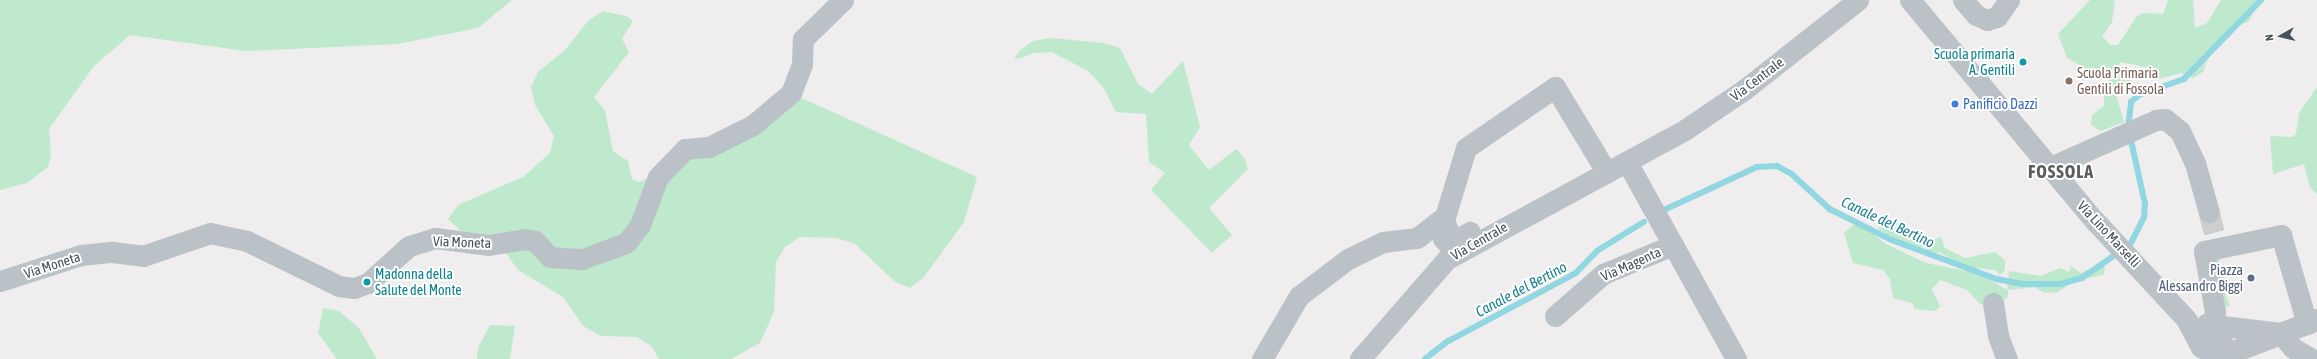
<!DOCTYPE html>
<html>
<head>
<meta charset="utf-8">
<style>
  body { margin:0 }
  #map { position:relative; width:2317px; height:359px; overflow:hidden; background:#efeded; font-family:"Asap Condensed",sans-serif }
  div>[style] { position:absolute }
  .green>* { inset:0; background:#bfe9cc }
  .stream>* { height:5.5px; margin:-2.75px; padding:0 2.75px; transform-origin:2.75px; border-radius:2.75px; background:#91d7e1 }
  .minor-tunnel>* { height:21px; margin-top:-10.5px; transform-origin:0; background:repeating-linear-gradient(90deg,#cdcecf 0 21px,transparent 0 31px) }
  .minor>* { height:21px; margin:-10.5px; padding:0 10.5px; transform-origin:10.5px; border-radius:10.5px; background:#bac2c8 }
  .tertiary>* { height:22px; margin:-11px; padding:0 11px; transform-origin:11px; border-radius:11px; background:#bac2c8 }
  .dots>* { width:11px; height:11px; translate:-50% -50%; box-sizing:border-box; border:2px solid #fff; border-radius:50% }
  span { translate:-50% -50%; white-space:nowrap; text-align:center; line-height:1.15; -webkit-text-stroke:4px #fff; paint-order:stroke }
  .culture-label { font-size:14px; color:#0d838f }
  .right { translate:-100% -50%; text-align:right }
  .left { translate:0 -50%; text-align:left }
  .education-label { font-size:14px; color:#785e54 }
  .street-label { font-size:14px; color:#475158 }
  .shop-label { font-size:14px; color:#366cbe }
  .service-label { font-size:14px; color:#4e5e75 }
  .water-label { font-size:15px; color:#1b808f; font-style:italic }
  .district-label { font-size:18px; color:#5a5e61; font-weight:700; letter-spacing:1px }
  .north { position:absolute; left:2261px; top:16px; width:40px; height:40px; -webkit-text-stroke:3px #fff; paint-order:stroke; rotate:262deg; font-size:11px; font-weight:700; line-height:16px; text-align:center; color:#475158 }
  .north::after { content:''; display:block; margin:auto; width:14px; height:18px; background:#475158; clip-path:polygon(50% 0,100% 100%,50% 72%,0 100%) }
</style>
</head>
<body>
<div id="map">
  <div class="green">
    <i style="clip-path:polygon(0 0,512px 0,478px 28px,397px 44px,246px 51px,130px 35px,94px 66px,49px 129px,51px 155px,48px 167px,27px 183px,0 190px)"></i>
    <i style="clip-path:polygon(2090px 0,2115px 0,2112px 22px,2102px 37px,2111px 45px,2118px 45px,2137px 16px,2143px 13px,2163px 14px,2168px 0,2193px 0,2195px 28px,2207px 23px,2221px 0,2261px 0,2248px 22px,2237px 26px,2231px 35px,2211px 50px,2203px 72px,2193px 78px,2181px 73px,2156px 80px,2150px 68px,2120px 62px,2119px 67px,2125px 67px,2132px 77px,2131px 83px,2115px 91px,2124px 122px,2101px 131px,2091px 125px,2092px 115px,2104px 106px,2104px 90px,2110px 78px,2099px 76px,2067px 58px,2058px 34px)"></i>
    <i style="clip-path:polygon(603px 11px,626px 16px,633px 21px,622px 39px,629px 52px,594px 97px,605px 111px,613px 151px,628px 161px,632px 179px,639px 182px,776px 120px,797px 96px,977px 177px,964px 222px,924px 277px,910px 288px,894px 281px,855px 244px,837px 238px,800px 237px,785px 247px,776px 262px,774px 312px,760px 343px,731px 359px,659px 359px,652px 347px,637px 337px,601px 336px,583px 326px,563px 297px,518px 270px,496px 239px,461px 231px,448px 219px,458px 205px,523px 177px,550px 153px,554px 136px,535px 105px,531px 87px,538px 72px,566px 49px,588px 21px)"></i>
    <i style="clip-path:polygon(1051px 38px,1103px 43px,1120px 48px,1138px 84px,1152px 94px,1183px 61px,1200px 127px,1189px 145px,1209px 170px,1236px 149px,1245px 159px,1248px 169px,1209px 208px,1232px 235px,1212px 253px,1151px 190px,1165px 173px,1149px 162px,1146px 114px,1116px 112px,1103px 87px,1088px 71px,1052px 52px,1034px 53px,1014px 60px,1019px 51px,1033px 41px)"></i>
    <i style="clip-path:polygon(2317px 87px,2317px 194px,2310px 188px,2304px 164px,2273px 174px,2270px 136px,2292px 137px,2296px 134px,2299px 113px)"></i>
    <i style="clip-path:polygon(1902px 222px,1911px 239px,1920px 233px,1931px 240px,1941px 237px,1945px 248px,1965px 258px,1995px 252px,2005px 260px,2005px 270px,2000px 275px,1995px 270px,1965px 267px,1939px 252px,1934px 255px,1923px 247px,1911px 250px,1877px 228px)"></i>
    <i style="clip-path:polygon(1853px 225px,1866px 228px,1886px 244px,1926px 263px,1980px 274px,2007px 290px,2009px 271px,2041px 276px,2060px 268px,2069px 272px,2071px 266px,2081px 273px,2103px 263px,2105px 269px,2103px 275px,2074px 281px,2058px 292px,2045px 293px,2034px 287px,2008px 290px,2008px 297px,2000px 303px,1980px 304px,1967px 290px,1940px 280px,1932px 289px,1940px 307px,1934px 311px,1915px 309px,1912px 303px,1893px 298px,1890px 279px,1883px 270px,1853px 263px,1844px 233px)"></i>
    <i style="clip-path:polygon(2220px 254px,2219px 274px,2224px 274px,2226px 285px,2222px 286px,2230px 306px,2220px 308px,2210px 256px)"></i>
    <i style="clip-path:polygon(323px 308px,339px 311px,359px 328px,377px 359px,337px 359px,318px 333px)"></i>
    <i style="clip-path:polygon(490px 325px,515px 326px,510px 359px,477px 359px,478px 348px)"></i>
  </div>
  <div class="stream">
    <i style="left:2128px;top:128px;width:26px;rotate:-83deg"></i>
    <i style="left:2131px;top:102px;width:11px;rotate:-41deg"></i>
    <i style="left:2139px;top:95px;width:48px;rotate:-19.6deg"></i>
    <i style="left:2184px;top:79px;width:110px;rotate:-45.7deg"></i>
    <i style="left:1664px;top:210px;width:102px;rotate:-24.8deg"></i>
    <i style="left:1757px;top:167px;width:20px;rotate:-3deg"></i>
    <i style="left:1777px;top:166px;width:17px;rotate:28deg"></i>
    <i style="left:1792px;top:174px;width:52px;rotate:42.6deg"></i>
    <i style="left:1830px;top:209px;width:69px;rotate:26.6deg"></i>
    <i style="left:1892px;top:240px;width:112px;rotate:20.4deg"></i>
    <i style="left:1997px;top:279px;width:26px;rotate:11deg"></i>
    <i style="left:2023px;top:284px;width:38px"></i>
    <i style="left:2061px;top:284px;width:22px;rotate:-16deg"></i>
    <i style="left:2082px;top:278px;width:40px;rotate:-34.9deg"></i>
    <i style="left:2131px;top:243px;width:28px;rotate:-63deg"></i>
    <i style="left:2144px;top:218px;width:14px;rotate:-86deg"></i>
    <i style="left:2145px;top:204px;width:65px;rotate:-102.5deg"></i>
    <i style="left:1425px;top:359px;width:28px;rotate:-38deg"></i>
    <i style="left:1447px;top:342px;width:146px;rotate:-28.1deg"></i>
    <i style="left:1576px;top:273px;width:30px;rotate:-46deg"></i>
    <i style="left:1597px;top:251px;width:55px;rotate:-31.7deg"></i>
  </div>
  <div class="minor-tunnel">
    <i style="left:2209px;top:212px;width:27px;rotate:75deg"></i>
  </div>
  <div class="minor">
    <i style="left:1910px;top:0;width:288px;rotate:50.1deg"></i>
    <i style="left:2095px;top:221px;width:134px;rotate:47.1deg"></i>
    <i style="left:2186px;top:319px;width:32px;rotate:62deg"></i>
    <i style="left:2201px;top:347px;width:21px;rotate:28deg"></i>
    <i style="left:2220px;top:357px;width:15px;rotate:-82deg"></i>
    <i style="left:2222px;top:342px;width:19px;rotate:-122deg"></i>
    <i style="left:1963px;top:0;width:20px;rotate:49deg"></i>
    <i style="left:1976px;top:15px;width:12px;rotate:24deg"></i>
    <i style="left:1987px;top:20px;width:10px;rotate:-17deg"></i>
    <i style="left:1997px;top:17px;width:21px;rotate:-55deg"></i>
    <i style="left:1627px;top:162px;width:225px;rotate:61deg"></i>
    <i style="left:2050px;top:167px;width:116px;rotate:-23.9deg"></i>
    <i style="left:2156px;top:120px;width:9px;rotate:-6deg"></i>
    <i style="left:2165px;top:119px;width:19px;rotate:39deg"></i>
    <i style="left:2180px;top:131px;width:35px;rotate:65deg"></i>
    <i style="left:2195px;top:163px;width:51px;rotate:74.1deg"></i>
    <i style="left:1444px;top:220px;width:75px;rotate:-73deg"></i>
    <i style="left:1466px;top:148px;width:108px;rotate:-34.4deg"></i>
    <i style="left:1555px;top:87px;width:100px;rotate:58.8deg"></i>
    <i style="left:0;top:281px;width:85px;rotate:-17.8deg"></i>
    <i style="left:81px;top:255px;width:31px;rotate:-6deg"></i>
    <i style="left:112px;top:252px;width:31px;rotate:7deg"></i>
    <i style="left:143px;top:256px;width:71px;rotate:-18.9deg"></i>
    <i style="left:210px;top:233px;width:38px;rotate:12deg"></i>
    <i style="left:247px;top:241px;width:102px;rotate:26.1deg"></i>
    <i style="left:339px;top:286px;width:15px;rotate:8deg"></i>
    <i style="left:354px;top:288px;width:15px;rotate:-20deg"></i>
    <i style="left:368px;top:283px;width:55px;rotate:-42.1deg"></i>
    <i style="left:409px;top:246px;width:27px;rotate:-17deg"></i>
    <i style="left:435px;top:238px;width:53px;rotate:7.5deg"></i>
    <i style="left:488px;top:245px;width:37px;rotate:-9deg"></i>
    <i style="left:525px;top:239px;width:10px;rotate:11deg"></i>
    <i style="left:535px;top:241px;width:22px;rotate:47deg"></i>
    <i style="left:550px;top:257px;width:32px;rotate:4deg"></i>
    <i style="left:582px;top:259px;width:47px;rotate:-20deg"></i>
    <i style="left:626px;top:243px;width:23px;rotate:-52deg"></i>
    <i style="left:640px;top:225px;width:51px;rotate:-69.4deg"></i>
    <i style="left:658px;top:177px;width:39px;rotate:-46deg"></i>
    <i style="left:685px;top:149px;width:24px;rotate:-5deg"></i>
    <i style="left:709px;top:147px;width:49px;rotate:-26.6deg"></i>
    <i style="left:753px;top:125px;width:50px;rotate:-40.1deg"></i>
    <i style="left:791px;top:93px;width:31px;rotate:-69deg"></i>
    <i style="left:802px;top:64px;width:25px;rotate:-88deg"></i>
    <i style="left:803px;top:39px;width:56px;rotate:-44.3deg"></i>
    <i style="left:1993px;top:303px;width:33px;rotate:81deg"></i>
    <i style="left:1998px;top:336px;width:25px;rotate:69deg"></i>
    <i style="left:1555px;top:316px;width:64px;rotate:-41.2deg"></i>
    <i style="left:1603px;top:274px;width:76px;rotate:-22.5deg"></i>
    <i style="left:2206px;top:324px;width:75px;rotate:6.9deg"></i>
    <i style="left:2280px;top:333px;width:20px;rotate:49deg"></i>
    <i style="left:2293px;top:348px;width:22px;rotate:30deg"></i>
    <i style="left:2212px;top:326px;width:14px;rotate:-78deg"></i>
    <i style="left:2215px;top:312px;width:62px;rotate:-100.2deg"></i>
    <i style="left:2204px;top:251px;width:79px;rotate:-11.7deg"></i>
    <i style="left:2281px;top:235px;width:93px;rotate:73.7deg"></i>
    <i style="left:1262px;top:359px;width:73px;rotate:-59.6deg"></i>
    <i style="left:1299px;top:296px;width:61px;rotate:-37.1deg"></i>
    <i style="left:1348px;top:259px;width:39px;rotate:-26deg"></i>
    <i style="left:1383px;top:242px;width:34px;rotate:-7deg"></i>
    <i style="left:1417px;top:238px;width:28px;rotate:-38deg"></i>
    <i style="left:1439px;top:221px;width:5px;rotate:-11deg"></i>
    <i style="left:1444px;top:220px;width:9px;rotate:69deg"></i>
    <i style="left:1447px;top:228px;width:11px;rotate:112deg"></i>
    <i style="left:1443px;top:238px;width:8px;rotate:50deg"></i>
    <i style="left:1448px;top:244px;width:25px;rotate:-29deg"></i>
    <i style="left:1360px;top:359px;width:133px;rotate:-49deg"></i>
    <i style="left:1447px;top:259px;width:272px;rotate:-28.5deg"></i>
    <i style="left:1686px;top:129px;width:71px;rotate:-34.1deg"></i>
    <i style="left:1745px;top:89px;width:144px;rotate:-38.2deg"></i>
  </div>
  <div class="tertiary">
    <i style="left:2216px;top:359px;width:108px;rotate:-21.1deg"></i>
  </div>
  <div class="dots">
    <i style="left:2023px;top:62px;background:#0f9aa8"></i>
    <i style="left:2069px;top:81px;background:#8d6e63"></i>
    <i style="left:1955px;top:104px;background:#3f7fe0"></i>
    <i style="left:2251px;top:278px;background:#5c6f8a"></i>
    <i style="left:367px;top:282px;background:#0f9aa8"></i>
  </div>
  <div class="culture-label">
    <span class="right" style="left:2015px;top:62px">Scuola primaria<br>A. Gentili</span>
    <span class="left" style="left:375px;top:282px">Madonna della<br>Salute del Monte</span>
  </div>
  <div class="education-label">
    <span class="left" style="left:2077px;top:81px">Scuola Primaria<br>Gentili di Fossola</span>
  </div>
  <div class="street-label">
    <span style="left:1757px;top:79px;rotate:-37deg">Via Centrale</span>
    <span style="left:2109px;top:234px;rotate:47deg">Via Lino Marselli</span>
    <span style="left:1479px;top:241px;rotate:-30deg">Via Centrale</span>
    <span style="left:462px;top:242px;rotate:2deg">Via Moneta</span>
    <span style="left:1631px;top:264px;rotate:-24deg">Via Magenta</span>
    <span style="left:52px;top:265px;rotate:-18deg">Via Moneta</span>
  </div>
  <div class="shop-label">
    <span class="left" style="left:1963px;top:104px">Panificio Dazzi</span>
  </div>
  <div class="service-label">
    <span class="right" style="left:2243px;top:278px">Piazza<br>Alessandro Biggi</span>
  </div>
  <div class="water-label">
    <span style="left:1888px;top:222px;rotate:25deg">Canale del Bertino</span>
    <span style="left:1521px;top:289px;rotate:-28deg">Canale del Bertino</span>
  </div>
  <div class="district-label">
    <span style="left:2061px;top:172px">FOSSOLA</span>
  </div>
  <div class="north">N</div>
</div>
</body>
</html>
